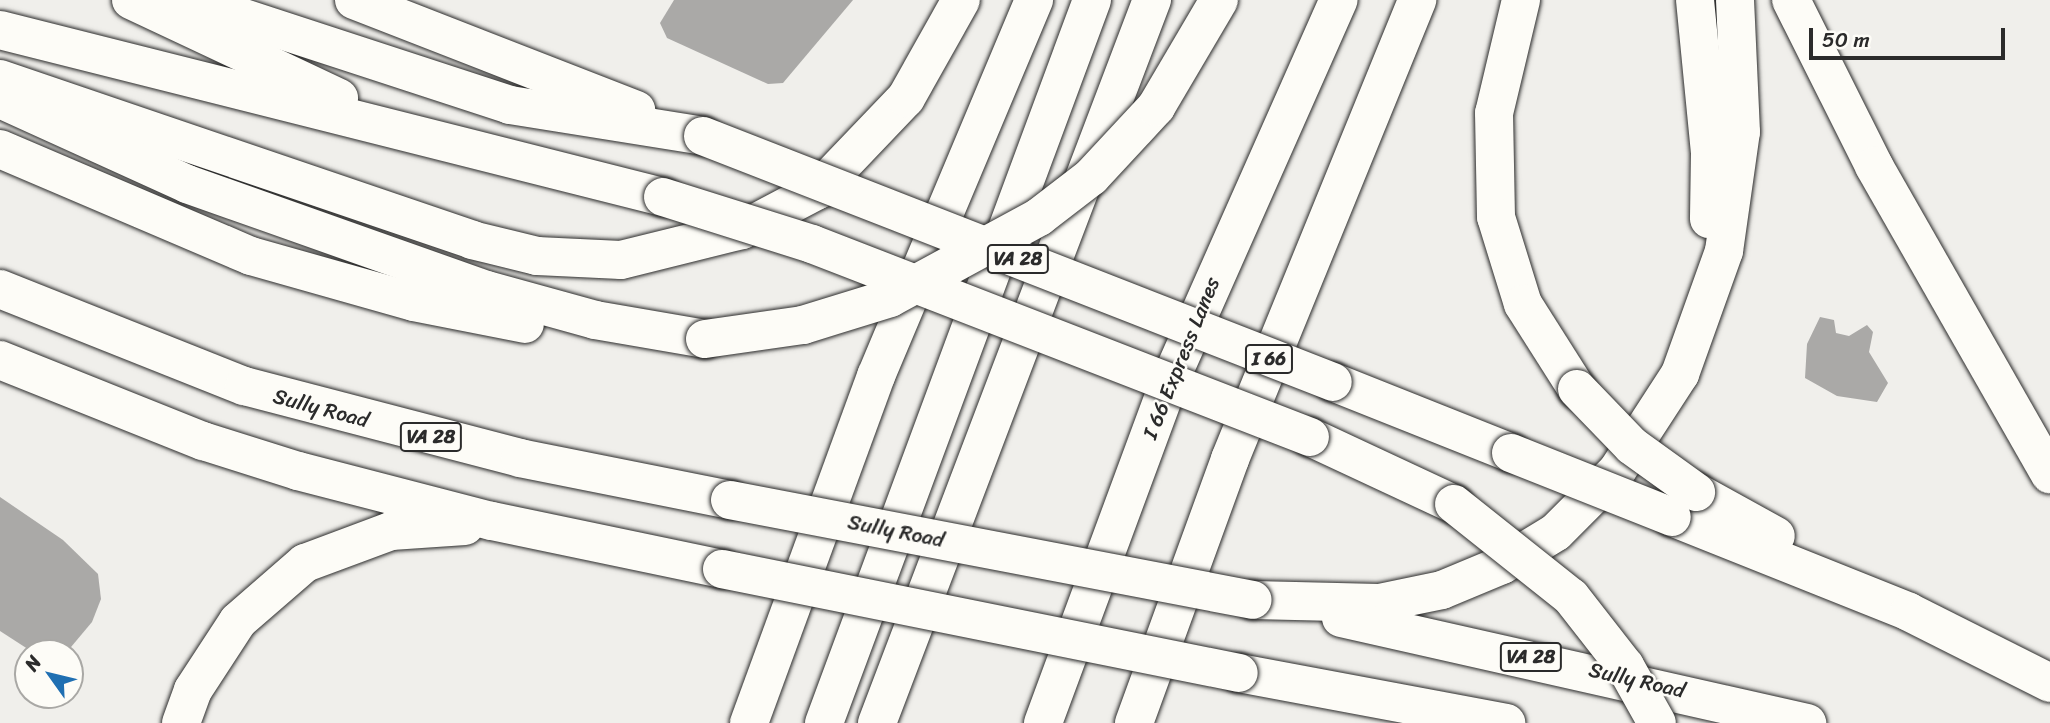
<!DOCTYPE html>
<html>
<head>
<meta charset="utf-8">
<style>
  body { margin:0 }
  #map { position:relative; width:2050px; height:723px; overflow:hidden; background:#f0efeb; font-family:Sriracha,sans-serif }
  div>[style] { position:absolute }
  .water>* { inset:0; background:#aaa9a7 }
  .roads { filter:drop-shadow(0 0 2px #2b2b2b) drop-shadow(0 0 2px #2b2b2b) }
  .highway>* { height:38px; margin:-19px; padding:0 19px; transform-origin:19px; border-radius:19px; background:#fdfcf7 }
  .bridges { filter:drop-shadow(0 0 2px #2b2b2b) drop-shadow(0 0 2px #2b2b2b) }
  .highway-bridge>* { height:38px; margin:-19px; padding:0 19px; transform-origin:19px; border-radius:19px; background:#fdfcf7 }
  span { translate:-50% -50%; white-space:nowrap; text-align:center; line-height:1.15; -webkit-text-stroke:5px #fdfcf7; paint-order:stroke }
  .shield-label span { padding:2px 5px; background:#fdfcf7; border:2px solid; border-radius:5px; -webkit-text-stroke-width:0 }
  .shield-label { font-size:19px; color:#2b2b2b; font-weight:700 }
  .street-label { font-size:21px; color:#2b2b2b }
  .north { position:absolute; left:14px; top:639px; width:70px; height:70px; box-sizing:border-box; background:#fdfcf7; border:2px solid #a9a8a5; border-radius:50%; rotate:304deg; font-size:19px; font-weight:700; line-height:28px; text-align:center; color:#2b2b2b }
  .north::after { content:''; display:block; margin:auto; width:24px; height:32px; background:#1f6fb2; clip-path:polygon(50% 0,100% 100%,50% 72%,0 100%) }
  .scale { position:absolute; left:1809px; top:28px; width:196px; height:32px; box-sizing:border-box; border:4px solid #2b2b2b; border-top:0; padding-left:9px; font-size:21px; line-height:24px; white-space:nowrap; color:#2b2b2b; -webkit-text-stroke:5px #fdfcf7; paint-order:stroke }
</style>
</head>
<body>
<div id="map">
  <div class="water">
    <i style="clip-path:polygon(674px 0,853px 0,783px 83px,768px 84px,667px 38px,660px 23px)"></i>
    <i style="clip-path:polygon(1820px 317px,1834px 320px,1836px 333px,1849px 336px,1867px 325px,1873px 332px,1869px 352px,1888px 383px,1877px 402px,1837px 396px,1805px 378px,1807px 344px)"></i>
    <i style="clip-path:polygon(0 497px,63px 540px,98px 574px,101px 599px,92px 622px,66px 653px,34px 653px,0 631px)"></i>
  </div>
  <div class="roads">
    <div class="highway">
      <i style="left:131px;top:0;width:230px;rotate:25.2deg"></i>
      <i style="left:189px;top:0;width:338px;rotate:18.1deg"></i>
      <i style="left:510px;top:105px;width:195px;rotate:9.1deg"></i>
      <i style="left:354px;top:0;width:303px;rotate:21.3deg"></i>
      <i style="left:1521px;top:0;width:116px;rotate:103.4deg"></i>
      <i style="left:1494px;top:113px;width:104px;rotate:88.9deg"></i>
      <i style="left:1496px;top:217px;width:91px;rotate:72.8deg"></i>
      <i style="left:1523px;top:304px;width:101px;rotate:57.6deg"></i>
      <i style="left:1695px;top:0;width:154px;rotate:84.4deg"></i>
      <i style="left:1710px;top:153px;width:66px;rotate:90.9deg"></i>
      <i style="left:1791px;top:0;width:186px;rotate:63.4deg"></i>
      <i style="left:1874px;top:166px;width:355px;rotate:60.3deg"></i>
      <i style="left:0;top:30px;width:684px;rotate:14.14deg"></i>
      <i style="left:0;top:79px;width:499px;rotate:18.8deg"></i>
      <i style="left:472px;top:240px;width:67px;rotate:13.8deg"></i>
      <i style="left:537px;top:256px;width:84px;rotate:2.7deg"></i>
      <i style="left:621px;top:260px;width:125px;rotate:-13.9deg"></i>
      <i style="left:742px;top:230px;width:86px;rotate:-27.8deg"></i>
      <i style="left:818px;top:190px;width:127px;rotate:-46.3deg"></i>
      <i style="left:906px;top:98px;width:112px;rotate:-60.7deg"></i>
      <i style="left:0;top:99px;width:205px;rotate:24.4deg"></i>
      <i style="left:187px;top:184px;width:318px;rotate:19.5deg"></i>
      <i style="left:487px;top:290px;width:112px;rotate:15.5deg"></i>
      <i style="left:595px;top:320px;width:112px;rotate:9.8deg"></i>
      <i style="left:0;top:149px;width:273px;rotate:23.1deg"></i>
      <i style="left:251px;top:256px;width:169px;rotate:15.8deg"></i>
      <i style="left:414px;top:302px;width:113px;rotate:11.2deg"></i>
      <i style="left:0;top:289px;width:263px;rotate:21.7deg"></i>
      <i style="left:244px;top:386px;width:285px;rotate:14.6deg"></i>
      <i style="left:520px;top:458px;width:214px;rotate:11.3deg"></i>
      <i style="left:0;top:360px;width:219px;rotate:21.8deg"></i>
      <i style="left:203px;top:441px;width:100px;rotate:17.5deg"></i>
      <i style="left:298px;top:471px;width:200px;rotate:14.5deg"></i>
      <i style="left:492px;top:521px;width:235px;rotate:11.8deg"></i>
      <i style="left:1333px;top:382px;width:192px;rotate:21.7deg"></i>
      <i style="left:1310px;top:437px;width:159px;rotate:25deg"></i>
      <i style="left:1696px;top:492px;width:91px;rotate:28.8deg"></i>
      <i style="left:1672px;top:517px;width:255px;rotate:21.8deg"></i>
      <i style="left:1909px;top:612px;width:158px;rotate:26.7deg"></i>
      <i style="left:1253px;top:600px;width:126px;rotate:1.4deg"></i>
      <i style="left:1379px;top:603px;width:64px;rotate:-11.7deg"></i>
      <i style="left:1442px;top:590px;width:65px;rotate:-22.6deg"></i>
      <i style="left:1502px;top:565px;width:63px;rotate:-31.4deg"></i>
      <i style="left:1556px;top:532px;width:86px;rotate:-45deg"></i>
      <i style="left:1617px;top:471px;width:116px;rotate:-57deg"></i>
      <i style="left:1680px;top:374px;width:131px;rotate:-70.3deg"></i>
      <i style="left:1724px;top:251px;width:120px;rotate:-81.9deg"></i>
      <i style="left:1741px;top:132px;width:132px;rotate:-92.6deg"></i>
      <i style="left:1341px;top:618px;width:478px;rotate:12.7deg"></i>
      <i style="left:1239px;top:673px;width:272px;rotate:10.6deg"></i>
      <i style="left:181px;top:723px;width:35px;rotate:-70deg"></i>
      <i style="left:193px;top:690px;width:82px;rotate:-56.9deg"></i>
      <i style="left:238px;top:621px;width:89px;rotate:-40.9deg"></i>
      <i style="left:305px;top:563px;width:92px;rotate:-20.4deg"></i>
      <i style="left:391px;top:531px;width:74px;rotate:-3.9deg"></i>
      <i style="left:749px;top:723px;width:370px;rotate:-69.9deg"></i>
      <i style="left:876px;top:376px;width:408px;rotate:-67.2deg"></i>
      <i style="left:824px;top:723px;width:771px;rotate:-69.66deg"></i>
      <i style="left:877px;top:723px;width:774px;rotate:-69.18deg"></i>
      <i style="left:1043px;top:723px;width:360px;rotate:-69.7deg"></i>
      <i style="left:1168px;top:385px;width:421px;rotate:-66.1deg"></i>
      <i style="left:1134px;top:723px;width:281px;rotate:-70deg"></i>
      <i style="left:1230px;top:459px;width:496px;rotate:-67.8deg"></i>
    </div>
  </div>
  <div class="bridges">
    <div class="highway-bridge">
      <i style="left:703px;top:136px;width:676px;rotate:21.33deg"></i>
      <i style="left:663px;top:197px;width:156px;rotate:17.5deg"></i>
      <i style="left:812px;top:244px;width:534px;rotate:21.18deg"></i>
      <i style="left:705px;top:339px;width:99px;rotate:-8.1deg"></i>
      <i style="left:803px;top:325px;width:91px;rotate:-17.2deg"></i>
      <i style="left:890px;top:298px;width:170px;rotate:-28.5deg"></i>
      <i style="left:1039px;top:217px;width:66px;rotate:-37.6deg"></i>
      <i style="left:1091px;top:177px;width:96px;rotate:-47.1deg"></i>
      <i style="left:1156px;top:107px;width:124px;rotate:-59.5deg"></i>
      <i style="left:1577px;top:389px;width:79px;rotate:46deg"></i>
      <i style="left:1632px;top:446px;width:79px;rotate:35.7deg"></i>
      <i style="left:1511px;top:453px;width:173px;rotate:21.7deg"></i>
      <i style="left:730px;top:500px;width:532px;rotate:10.82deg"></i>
      <i style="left:1454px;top:504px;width:149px;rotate:38.5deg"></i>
      <i style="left:1571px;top:597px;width:88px;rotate:52deg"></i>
      <i style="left:1625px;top:666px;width:65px;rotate:60.7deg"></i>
      <i style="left:722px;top:569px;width:527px;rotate:11.37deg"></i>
    </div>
  </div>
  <div class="shield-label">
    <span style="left:1018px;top:259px">VA 28</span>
    <span style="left:1269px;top:359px">I 66</span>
    <span style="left:431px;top:437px">VA 28</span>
    <span style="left:1531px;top:657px">VA 28</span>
  </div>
  <div class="street-label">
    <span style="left:1181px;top:358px;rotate:-68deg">I 66 Express Lanes</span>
    <span style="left:321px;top:408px;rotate:15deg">Sully Road</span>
    <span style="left:896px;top:531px;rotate:11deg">Sully Road</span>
    <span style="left:1637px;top:680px;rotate:13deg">Sully Road</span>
  </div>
  <div class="north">N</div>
  <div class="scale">50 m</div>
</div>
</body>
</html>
